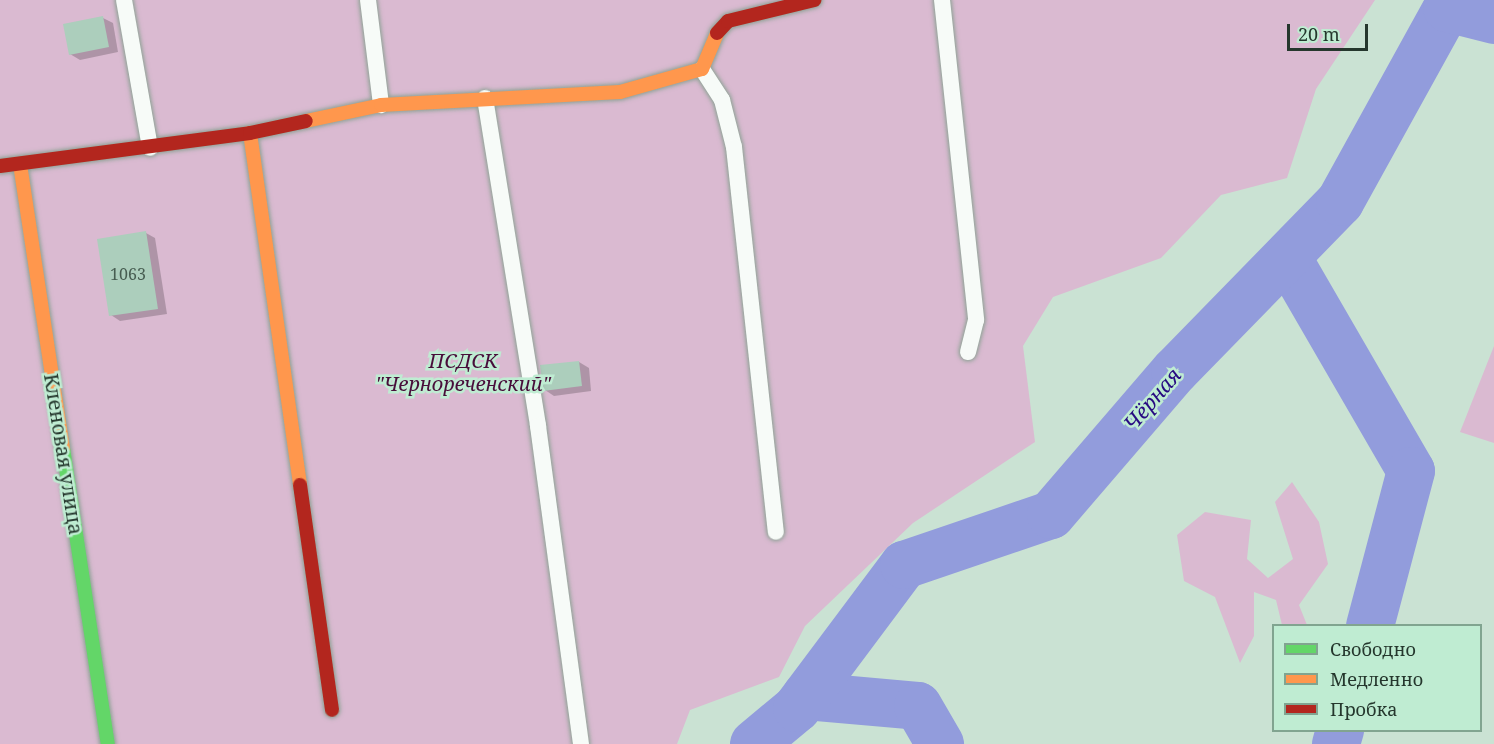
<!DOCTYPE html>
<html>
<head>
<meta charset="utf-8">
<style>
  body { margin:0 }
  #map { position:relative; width:1494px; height:744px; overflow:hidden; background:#cae2d3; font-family:"Noto Serif",serif }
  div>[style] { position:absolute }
  .green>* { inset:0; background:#dabad1 }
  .shadow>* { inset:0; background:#0003 }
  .river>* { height:48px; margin:-24px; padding:0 24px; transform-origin:24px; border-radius:24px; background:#929cdc }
  .building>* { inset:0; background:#accebc }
  .roads { filter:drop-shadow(0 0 2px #8fa296) drop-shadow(0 0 2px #8fa296) }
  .lane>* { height:16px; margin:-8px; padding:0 8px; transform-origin:8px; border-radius:8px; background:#f7fbf8 }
  .fast>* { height:14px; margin:-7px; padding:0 7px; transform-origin:7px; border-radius:7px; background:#63d668 }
  .slow>* { height:14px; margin:-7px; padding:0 7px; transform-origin:7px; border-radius:7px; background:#ff974d }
  .jam>* { height:14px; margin:-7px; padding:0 7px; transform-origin:7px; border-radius:7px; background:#b3261e }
  span { translate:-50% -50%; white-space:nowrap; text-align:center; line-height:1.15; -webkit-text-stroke:5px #bfecd2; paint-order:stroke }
  .number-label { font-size:16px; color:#475d51 }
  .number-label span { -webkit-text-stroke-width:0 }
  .park-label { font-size:20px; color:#480d3a; font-style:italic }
  .street-label { font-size:20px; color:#25372d }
  .water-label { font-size:21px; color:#270b82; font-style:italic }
  .legend { position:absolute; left:1272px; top:624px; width:210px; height:108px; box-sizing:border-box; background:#bfecd2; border:2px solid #81a490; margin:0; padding:8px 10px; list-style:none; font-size:18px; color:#25372d }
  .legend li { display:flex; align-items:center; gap:12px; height:30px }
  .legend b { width:30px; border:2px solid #81a490 }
  .scale { position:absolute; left:1287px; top:24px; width:81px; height:27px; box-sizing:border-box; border:3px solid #25372d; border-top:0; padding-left:8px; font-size:18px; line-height:21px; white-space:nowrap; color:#25372d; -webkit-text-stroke:4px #bfecd2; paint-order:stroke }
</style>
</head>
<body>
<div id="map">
  <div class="green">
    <i style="clip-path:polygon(0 0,1375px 0,1316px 89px,1287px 178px,1221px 195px,1161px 258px,1053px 297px,1023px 346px,1035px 442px,913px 523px,805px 626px,779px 677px,690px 710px,677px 744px,0 744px)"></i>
    <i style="clip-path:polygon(1494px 346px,1494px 443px,1460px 432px)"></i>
    <i style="clip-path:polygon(1292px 482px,1319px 522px,1328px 564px,1299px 605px,1307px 625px,1282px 625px,1276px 600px,1254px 592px,1254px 636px,1240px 663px,1215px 597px,1184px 581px,1177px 535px,1205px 512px,1251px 520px,1247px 559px,1268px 578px,1293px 559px,1275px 502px)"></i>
  </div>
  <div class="shadow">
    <i style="clip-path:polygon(103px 18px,113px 23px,118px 52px,80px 60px,70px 54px)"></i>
    <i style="clip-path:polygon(146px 233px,155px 238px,167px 314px,120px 321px,111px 315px)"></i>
    <i style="clip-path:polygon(579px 362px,589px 368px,591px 391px,554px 396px,545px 390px)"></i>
  </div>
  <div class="river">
    <i style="left:1287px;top:257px;width:247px;rotate:59.9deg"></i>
    <i style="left:1411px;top:471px;width:160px;rotate:104.8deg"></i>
    <i style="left:806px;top:696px;width:112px;rotate:5.1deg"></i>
    <i style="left:918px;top:706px;width:44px;rotate:59.9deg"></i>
    <i style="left:754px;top:744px;width:56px;rotate:-39.9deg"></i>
    <i style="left:797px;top:708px;width:179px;rotate:-53.2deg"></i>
    <i style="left:904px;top:565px;width:155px;rotate:-18.8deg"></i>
    <i style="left:1051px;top:515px;width:190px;rotate:-49.3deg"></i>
    <i style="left:1175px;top:371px;width:236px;rotate:-45.7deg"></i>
    <i style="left:1340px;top:202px;width:222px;rotate:-61.1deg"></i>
    <i style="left:1447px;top:8px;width:49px;rotate:14.3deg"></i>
    <i style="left:1336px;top:744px;width:15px;rotate:-74deg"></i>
  </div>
  <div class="building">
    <i style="clip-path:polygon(103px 16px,109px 47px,69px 55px,63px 24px)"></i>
    <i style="clip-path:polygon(146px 231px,158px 309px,109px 316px,97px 239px)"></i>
    <i style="clip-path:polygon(579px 361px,582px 386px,543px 391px,540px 365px)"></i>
  </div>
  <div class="roads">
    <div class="lane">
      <i style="left:124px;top:0;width:150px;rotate:80deg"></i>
      <i style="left:368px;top:0;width:106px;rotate:82.9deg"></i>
      <i style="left:942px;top:0;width:322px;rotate:83.9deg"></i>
      <i style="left:976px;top:320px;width:33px;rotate:104deg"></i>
      <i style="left:702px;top:69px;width:37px;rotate:57deg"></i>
      <i style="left:722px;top:100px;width:49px;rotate:75.7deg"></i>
      <i style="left:734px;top:147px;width:387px;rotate:83.8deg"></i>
      <i style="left:485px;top:98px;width:332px;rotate:80.8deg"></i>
      <i style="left:538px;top:426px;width:321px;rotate:82.3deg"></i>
    </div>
    <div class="fast">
      <i style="left:63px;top:448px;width:299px;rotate:81.4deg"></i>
    </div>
    <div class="slow">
      <i style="left:306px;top:121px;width:77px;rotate:-12deg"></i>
      <i style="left:381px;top:105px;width:239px;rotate:-3.1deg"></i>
      <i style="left:620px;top:92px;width:85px;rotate:-15.7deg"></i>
      <i style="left:702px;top:69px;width:39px;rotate:-67deg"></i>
      <i style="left:250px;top:133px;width:356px;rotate:81.9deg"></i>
      <i style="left:20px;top:164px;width:287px;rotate:81.4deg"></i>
    </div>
    <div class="jam">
      <i style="left:717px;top:33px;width:16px;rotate:-47deg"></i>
      <i style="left:728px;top:21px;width:89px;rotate:-13.7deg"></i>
      <i style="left:0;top:166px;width:252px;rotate:-7.5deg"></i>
      <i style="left:250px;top:133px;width:57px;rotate:-12.1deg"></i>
      <i style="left:300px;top:485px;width:227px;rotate:81.9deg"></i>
    </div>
  </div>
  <div class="number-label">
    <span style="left:128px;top:274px">1063</span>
  </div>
  <div class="park-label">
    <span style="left:463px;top:372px">ПСДСК<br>"Чернореченский"</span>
  </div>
  <div class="street-label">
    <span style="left:64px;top:454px;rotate:81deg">Кленовая улица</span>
  </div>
  <div class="water-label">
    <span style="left:1152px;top:399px;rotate:-49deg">Чёрная</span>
  </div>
  <ul class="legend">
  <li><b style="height:8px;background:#63d668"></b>Свободно</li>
  <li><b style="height:8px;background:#ff974d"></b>Медленно</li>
  <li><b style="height:8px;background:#b3261e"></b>Пробка</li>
  </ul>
  <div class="scale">20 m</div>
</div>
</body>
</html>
